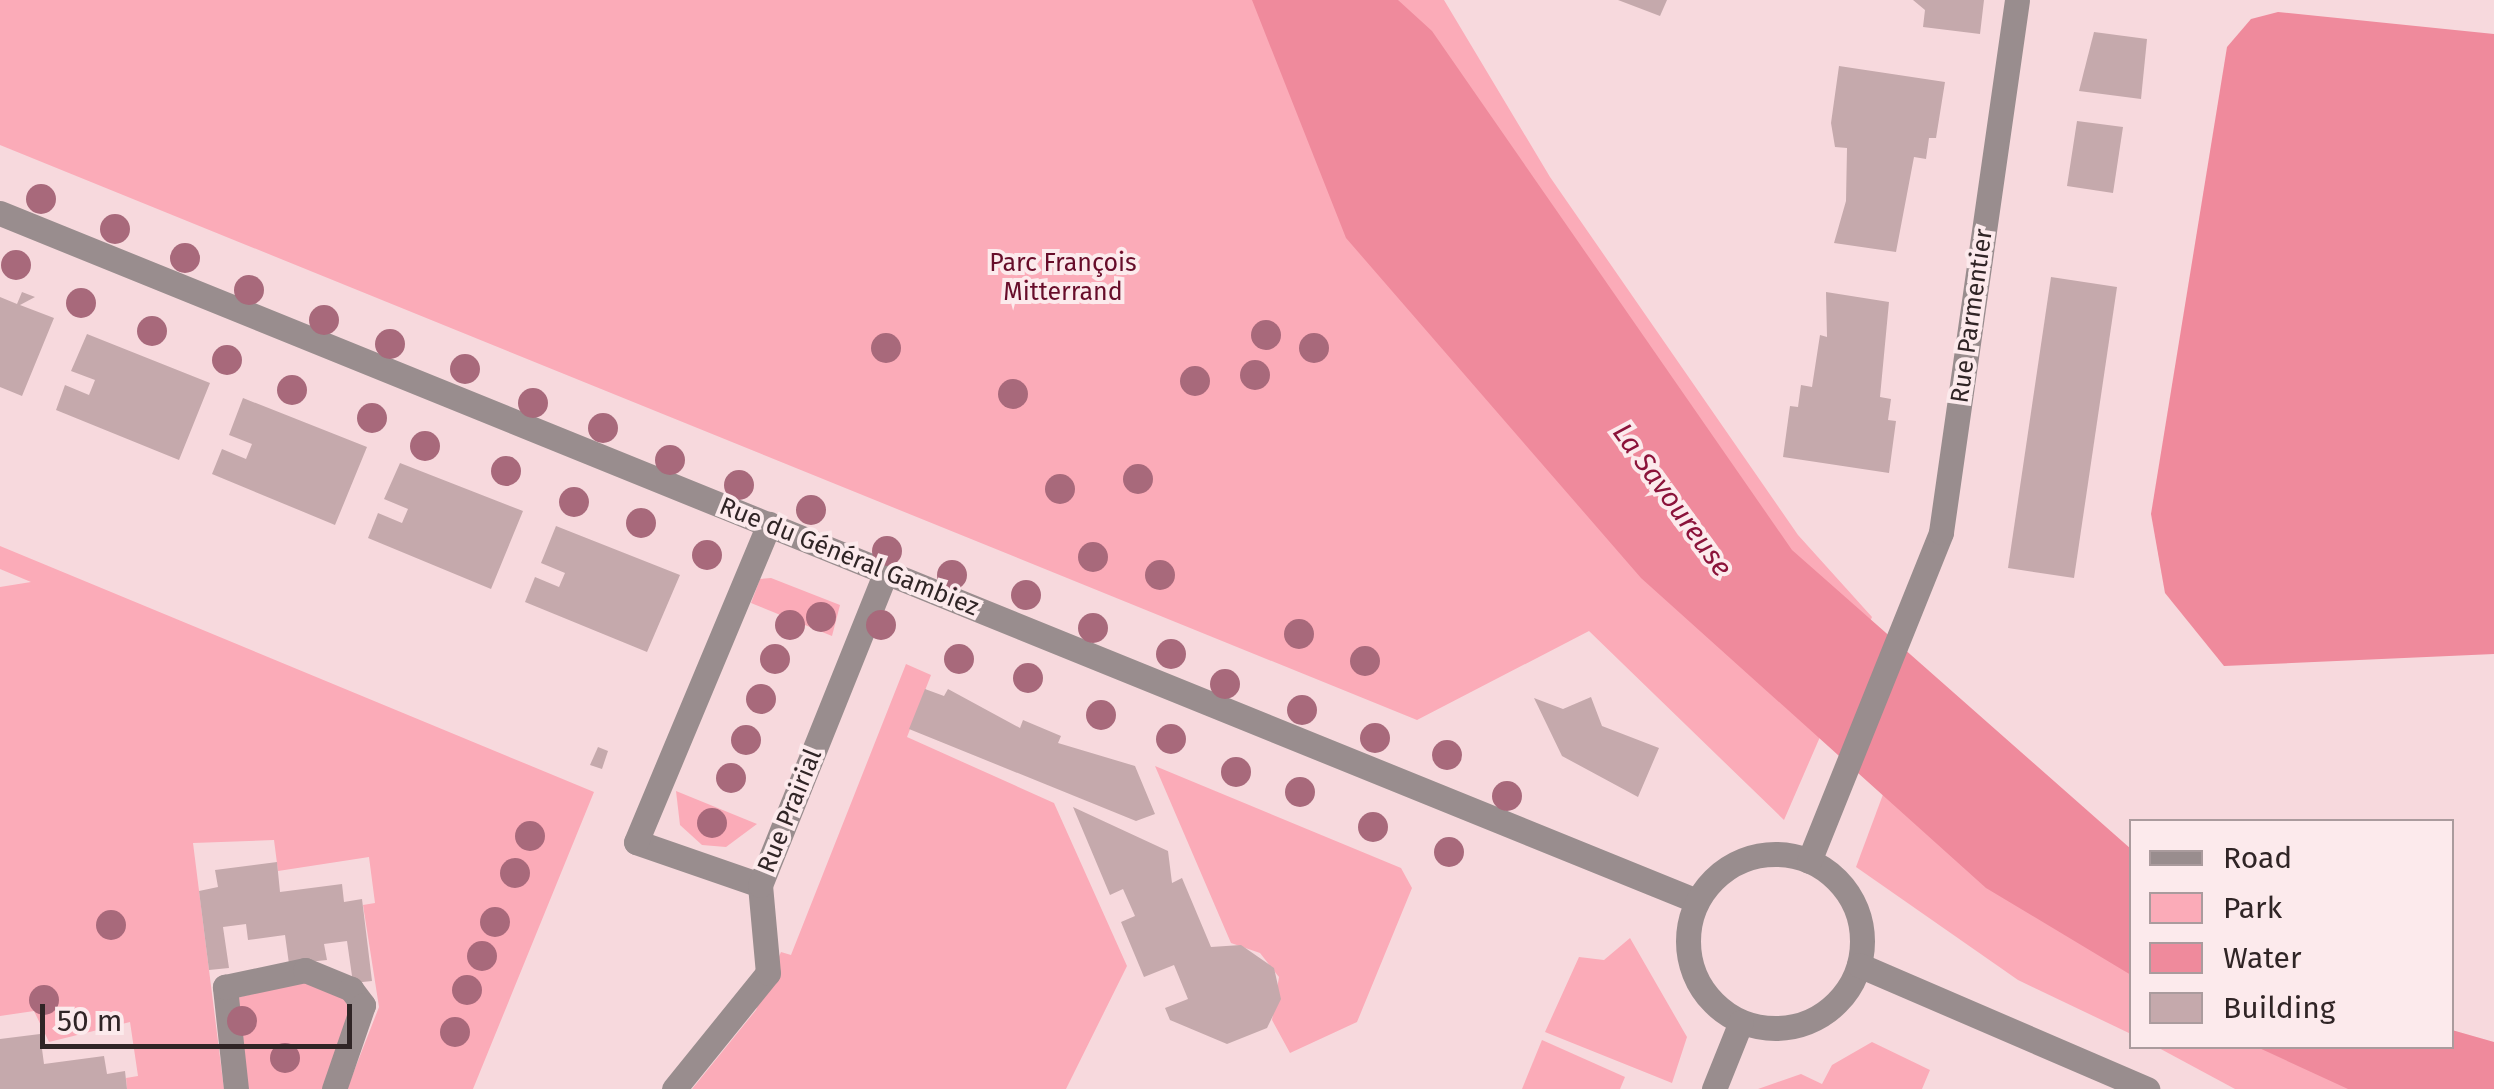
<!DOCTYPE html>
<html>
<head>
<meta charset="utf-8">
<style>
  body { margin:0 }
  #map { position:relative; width:2494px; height:1089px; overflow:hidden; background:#f7d9dd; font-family:"Fira Sans",sans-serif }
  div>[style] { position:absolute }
  .green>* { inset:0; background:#fbabb8 }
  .water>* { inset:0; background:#ef8a9c }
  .building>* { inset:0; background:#c5a9ac }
  .minor>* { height:25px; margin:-12.5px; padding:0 12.5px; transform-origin:12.5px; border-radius:12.5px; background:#998d8e }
  .minor>.ring { margin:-12.5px; padding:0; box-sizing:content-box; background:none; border:25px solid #998d8e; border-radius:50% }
  .trees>* { width:30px; height:30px; margin:-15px; border-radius:50%; background:#a8697b }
  span { translate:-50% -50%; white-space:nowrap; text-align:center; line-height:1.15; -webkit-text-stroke:8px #fceaec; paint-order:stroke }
  .park-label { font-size:25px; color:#670d2a }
  .street-label { font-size:25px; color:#302526 }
  .water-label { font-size:28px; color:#8b133a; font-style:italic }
  .legend { position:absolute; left:2129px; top:819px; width:325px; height:230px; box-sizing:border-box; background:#fceaec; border:2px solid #aa9b9d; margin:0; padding:12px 18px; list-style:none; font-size:30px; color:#302526 }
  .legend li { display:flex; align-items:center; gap:20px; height:50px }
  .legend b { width:50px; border:2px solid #aa9b9d }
  .scale { position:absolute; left:40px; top:1004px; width:312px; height:45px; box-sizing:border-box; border:5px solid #302526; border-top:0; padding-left:12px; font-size:30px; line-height:35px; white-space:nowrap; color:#302526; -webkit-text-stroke:8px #fceaec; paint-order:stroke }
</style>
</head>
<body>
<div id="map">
  <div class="green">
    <i style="clip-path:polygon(0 0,1444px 0,1550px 177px,1798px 535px,1872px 617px,1784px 820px,1589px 631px,1417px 720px,0 145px)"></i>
    <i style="clip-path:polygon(0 546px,594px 792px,473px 1089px,347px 1089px,379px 1007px,363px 905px,375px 903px,369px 857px,278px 871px,274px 840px,193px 843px,224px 1089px,127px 1089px,126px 1078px,138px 1076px,130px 1022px,49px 1042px,34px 1011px,0 1016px,0 587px,31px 582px,0 569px)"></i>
    <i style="clip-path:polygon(771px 578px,840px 605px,832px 636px,751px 603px,760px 579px)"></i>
    <i style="clip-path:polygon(906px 664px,931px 675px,907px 737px,1054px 803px,1127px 966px,1066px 1089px,692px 1089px,756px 1010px,781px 952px,791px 955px)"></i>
    <i style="clip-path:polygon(1155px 766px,1401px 868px,1412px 888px,1357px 1022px,1290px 1053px,1272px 1020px,1279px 977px,1260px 953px,1231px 943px)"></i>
    <i style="clip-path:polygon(1888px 781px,2131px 961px,2131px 1034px,2018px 980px,1856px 867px)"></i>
    <i style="clip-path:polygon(676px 791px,757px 824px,726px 847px,702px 845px,680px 825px)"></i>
    <i style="clip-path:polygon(1630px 938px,1687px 1037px,1672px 1083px,1545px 1032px,1579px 957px,1604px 960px)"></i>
    <i style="clip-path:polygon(309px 981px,343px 994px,352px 1009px,324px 1089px,246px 1089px,235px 998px)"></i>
    <i style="clip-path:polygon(1542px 1040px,1625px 1077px,1620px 1089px,1522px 1089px)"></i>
    <i style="clip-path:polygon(1872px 1042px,1930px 1070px,1922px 1089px,1758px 1089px,1801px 1074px,1822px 1084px,1832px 1065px)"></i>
    <i style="clip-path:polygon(2157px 1047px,2292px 1047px,2380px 1089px,2235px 1089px)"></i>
  </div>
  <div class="water">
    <i style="clip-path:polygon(1252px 0,1398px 0,1432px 31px,1792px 550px,2131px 849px,2131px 975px,1986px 888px,1641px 578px,1346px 238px)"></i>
    <i style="clip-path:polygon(2278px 12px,2494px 34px,2494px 654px,2224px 666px,2165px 593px,2151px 514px,2227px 47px,2251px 19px)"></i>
    <i style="clip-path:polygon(2452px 1030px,2494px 1042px,2494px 1089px,2348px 1089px,2257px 1047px,2452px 1046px)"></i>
  </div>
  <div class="building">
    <i style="clip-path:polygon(1618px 0,1667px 0,1660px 16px)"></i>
    <i style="clip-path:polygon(1913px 0,1984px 0,1980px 34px,1923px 27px,1925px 10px)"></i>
    <i style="clip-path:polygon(2094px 32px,2147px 39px,2141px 99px,2079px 91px)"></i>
    <i style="clip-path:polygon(1839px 66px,1945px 82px,1936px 138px,1929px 138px,1926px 159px,1914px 157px,1896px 252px,1834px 243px,1846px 201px,1847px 148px,1835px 147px,1831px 123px)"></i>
    <i style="clip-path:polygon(2077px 121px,2123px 127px,2113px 193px,2067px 186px)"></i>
    <i style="clip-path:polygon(2051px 277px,2117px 287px,2074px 578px,2008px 568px)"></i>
    <i style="clip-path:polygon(22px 292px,35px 297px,20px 305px,54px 318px,22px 396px,0 387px,0 297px,17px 304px)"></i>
    <i style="clip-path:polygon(1826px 292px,1889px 302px,1880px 397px,1891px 399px,1888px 420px,1896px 421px,1889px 473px,1783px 457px,1790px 406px,1798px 407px,1801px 385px,1812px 387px,1820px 335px,1827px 337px)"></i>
    <i style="clip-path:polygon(87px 334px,210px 383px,179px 460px,56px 410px,65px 385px,89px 395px,95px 380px,71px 371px)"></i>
    <i style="clip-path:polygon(243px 398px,367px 447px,335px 525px,212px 474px,222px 449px,246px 459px,252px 444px,229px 435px)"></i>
    <i style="clip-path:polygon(400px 463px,523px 511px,491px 589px,368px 538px,378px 513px,402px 523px,408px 509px,384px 499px)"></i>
    <i style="clip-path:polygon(556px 526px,680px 575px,647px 652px,525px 602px,535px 577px,559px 587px,565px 573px,541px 563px)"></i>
    <i style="clip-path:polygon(925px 689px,944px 696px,948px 689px,1020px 728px,1023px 720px,1061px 736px,1058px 743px,1135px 766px,1155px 814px,1136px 821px,909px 729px)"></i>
    <i style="clip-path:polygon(1591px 697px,1602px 726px,1659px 748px,1638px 797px,1562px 756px,1534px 698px,1563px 709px)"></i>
    <i style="clip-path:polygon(598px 747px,608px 751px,602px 769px,590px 765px)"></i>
    <i style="clip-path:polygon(1073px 807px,1168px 851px,1172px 883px,1182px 878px,1211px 947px,1241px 945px,1274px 968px,1281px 999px,1267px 1028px,1227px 1044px,1170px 1020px,1165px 1008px,1188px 999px,1174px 965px,1144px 977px,1121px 922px,1135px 916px,1123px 889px,1110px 895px)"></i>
    <i style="clip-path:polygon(277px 862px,280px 892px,342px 884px,344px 902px,362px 899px,372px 981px,353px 983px,347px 941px,324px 944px,327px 960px,289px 964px,285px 935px,248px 940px,246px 924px,223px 927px,229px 968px,209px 970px,199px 891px,218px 887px,215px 870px)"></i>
    <i style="clip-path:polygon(40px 1034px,44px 1064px,104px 1056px,107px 1074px,125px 1071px,127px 1089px,0 1089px,0 1039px)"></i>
  </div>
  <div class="minor">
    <i style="left:0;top:213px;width:1831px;rotate:22.07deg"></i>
    <i class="ring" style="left:1688px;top:854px;width:149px;height:149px"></i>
    <i style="left:1809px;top:861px;width:354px;rotate:-68.1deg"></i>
    <i style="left:1941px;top:532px;width:537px;rotate:-81.87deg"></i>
    <i style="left:760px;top:885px;width:131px;rotate:-160.9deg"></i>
    <i style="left:636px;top:842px;width:345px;rotate:-67.3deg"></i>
    <i style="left:1859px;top:965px;width:314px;rotate:23.3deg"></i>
    <i style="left:236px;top:1089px;width:103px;rotate:-96.2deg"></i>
    <i style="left:225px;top:987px;width:82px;rotate:-12deg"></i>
    <i style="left:305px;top:970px;width:50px;rotate:22.4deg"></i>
    <i style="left:351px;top:989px;width:20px;rotate:53deg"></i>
    <i style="left:363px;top:1005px;width:89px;rotate:109deg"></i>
    <i style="left:674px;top:1089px;width:149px;rotate:-51deg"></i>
    <i style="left:768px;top:973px;width:88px;rotate:-95.2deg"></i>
    <i style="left:760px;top:885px;width:337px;rotate:-68.1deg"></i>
    <i style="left:1714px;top:1089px;width:72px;rotate:-68.1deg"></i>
  </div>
  <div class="trees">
    <i style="left:41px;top:199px"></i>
    <i style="left:115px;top:229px"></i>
    <i style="left:185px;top:258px"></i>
    <i style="left:16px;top:265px"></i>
    <i style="left:249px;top:290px"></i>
    <i style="left:81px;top:303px"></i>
    <i style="left:324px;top:320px"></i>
    <i style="left:152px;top:331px"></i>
    <i style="left:1266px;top:335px"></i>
    <i style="left:390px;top:344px"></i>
    <i style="left:886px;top:348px"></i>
    <i style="left:1314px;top:348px"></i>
    <i style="left:227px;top:360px"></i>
    <i style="left:465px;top:369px"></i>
    <i style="left:1255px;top:375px"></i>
    <i style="left:1195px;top:381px"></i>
    <i style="left:292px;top:390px"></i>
    <i style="left:1013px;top:394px"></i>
    <i style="left:533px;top:403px"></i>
    <i style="left:372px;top:418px"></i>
    <i style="left:603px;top:428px"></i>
    <i style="left:425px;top:446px"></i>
    <i style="left:670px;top:460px"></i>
    <i style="left:506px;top:471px"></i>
    <i style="left:1138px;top:479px"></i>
    <i style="left:739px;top:485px"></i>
    <i style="left:1060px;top:489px"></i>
    <i style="left:574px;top:502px"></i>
    <i style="left:811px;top:510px"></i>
    <i style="left:641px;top:523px"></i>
    <i style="left:887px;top:551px"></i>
    <i style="left:707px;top:555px"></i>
    <i style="left:1093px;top:557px"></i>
    <i style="left:952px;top:575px"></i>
    <i style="left:1160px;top:575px"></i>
    <i style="left:1026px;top:595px"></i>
    <i style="left:821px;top:617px"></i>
    <i style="left:790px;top:625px"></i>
    <i style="left:881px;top:625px"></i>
    <i style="left:1093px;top:628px"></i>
    <i style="left:1299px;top:634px"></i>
    <i style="left:1171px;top:654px"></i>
    <i style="left:775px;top:659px"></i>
    <i style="left:959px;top:659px"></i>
    <i style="left:1365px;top:661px"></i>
    <i style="left:1028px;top:678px"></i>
    <i style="left:1225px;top:684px"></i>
    <i style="left:761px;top:699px"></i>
    <i style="left:1302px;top:710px"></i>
    <i style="left:1101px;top:715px"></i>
    <i style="left:1375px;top:738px"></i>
    <i style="left:1171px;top:739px"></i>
    <i style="left:746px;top:740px"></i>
    <i style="left:1447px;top:755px"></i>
    <i style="left:1236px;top:772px"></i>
    <i style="left:731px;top:778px"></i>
    <i style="left:1300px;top:792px"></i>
    <i style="left:1507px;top:796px"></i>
    <i style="left:712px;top:823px"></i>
    <i style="left:1373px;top:827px"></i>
    <i style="left:530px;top:836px"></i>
    <i style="left:1449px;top:852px"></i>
    <i style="left:515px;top:873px"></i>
    <i style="left:495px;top:922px"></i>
    <i style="left:111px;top:925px"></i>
    <i style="left:482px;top:956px"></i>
    <i style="left:467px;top:990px"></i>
    <i style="left:44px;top:1000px"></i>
    <i style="left:242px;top:1021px"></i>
    <i style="left:455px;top:1032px"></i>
    <i style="left:285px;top:1058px"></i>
  </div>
  <div class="park-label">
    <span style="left:1063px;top:278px">Parc François<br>Mitterrand</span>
  </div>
  <div class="street-label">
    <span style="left:1972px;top:316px;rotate:-82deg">Rue Parmentier</span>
    <span style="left:849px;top:557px;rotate:22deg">Rue du Général Gambiez</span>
    <span style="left:790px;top:811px;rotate:-68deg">Rue Prairial</span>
  </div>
  <div class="water-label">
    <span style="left:1672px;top:500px;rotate:54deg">La Savoureuse</span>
  </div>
  <ul class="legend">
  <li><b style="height:12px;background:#998d8e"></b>Road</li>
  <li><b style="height:28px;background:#fbabb8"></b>Park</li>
  <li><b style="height:28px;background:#ef8a9c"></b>Water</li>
  <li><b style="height:28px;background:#c5a9ac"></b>Building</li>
  </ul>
  <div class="scale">50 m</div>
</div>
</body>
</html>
